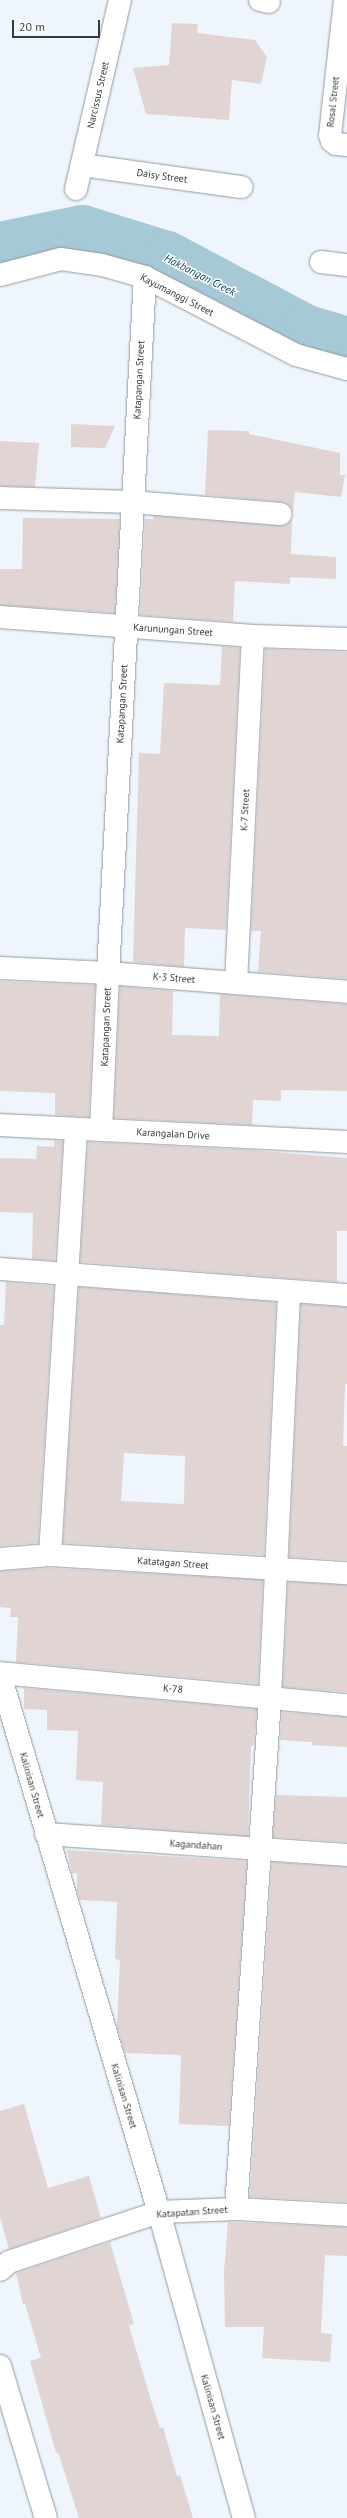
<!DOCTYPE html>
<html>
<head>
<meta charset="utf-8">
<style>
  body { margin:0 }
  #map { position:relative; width:347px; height:2518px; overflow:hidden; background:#eef5fc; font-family:"PT Sans",sans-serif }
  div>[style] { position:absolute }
  .river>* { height:53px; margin:-26.5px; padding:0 26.5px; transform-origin:26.5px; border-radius:26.5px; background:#a6c9d8 }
  .building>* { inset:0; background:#e0d5d3 }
  .roads { filter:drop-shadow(0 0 1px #9299a0) drop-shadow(0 0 1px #9299a0) }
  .minor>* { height:22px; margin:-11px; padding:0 11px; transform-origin:11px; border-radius:11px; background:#fff }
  span { translate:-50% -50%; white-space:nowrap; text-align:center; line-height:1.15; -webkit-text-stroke:3px #fff; paint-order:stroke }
  .street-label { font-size:10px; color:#36393b }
  .water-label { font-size:11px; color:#033849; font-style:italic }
  .scale { position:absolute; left:12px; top:20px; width:88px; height:18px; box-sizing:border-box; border:2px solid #36393b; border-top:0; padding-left:5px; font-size:12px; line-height:14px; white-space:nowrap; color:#36393b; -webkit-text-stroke:3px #fff; paint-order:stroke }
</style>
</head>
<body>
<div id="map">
  <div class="river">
    <i style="left:0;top:248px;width:84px;rotate:-11.7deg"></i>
    <i style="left:82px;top:231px;width:88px;rotate:17.2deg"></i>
    <i style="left:166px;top:257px;width:158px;rotate:27.9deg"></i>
    <i style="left:306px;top:331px;width:43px;rotate:16.3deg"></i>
  </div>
  <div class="building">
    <i style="clip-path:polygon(172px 23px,198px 24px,197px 33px,255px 40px,267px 57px,261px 84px,232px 80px,229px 120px,146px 114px,133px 68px,169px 65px)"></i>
    <i style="clip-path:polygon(71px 424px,115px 426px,105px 448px,71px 447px)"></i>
    <i style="clip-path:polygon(208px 430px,249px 431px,249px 434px,340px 453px,340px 475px,345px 475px,341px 497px,295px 492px,293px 511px,288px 504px,282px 502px,205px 495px)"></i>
    <i style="clip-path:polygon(0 441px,39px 443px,35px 487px,0 486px)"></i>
    <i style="clip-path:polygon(153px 516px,280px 526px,287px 525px,292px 519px,291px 554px,336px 557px,336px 579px,290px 577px,290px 584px,235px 581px,233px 622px,140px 615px,145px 519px,153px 519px)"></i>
    <i style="clip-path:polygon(23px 518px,120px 519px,115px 613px,0 605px,0 569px,22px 569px)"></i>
    <i style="clip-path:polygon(222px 646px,240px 648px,226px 930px,185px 928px,184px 967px,133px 962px,139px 753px,160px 754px,164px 683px,220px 685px)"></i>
    <i style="clip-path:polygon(265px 649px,347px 652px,347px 979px,258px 972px,261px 931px,251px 931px)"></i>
    <i style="clip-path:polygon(0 981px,95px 985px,89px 1117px,55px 1115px,55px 1093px,0 1091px)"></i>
    <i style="clip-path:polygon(120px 986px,173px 991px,172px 1035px,219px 1036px,220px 994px,347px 1004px,347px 1091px,281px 1090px,281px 1101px,253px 1100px,252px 1125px,114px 1118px)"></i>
    <i style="clip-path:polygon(54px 1140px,63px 1141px,55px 1261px,32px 1259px,33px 1213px,0 1212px,0 1158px,36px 1159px,37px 1146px,54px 1147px)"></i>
    <i style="clip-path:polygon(88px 1142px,252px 1150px,347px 1158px,347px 1231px,337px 1231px,337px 1282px,80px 1262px)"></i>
    <i style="clip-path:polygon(6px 1282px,54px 1286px,38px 1543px,0 1546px,0 1325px,4px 1325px)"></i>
    <i style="clip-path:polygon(evenodd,79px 1287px,276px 1302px,264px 1555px,63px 1543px,79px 1287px,124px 1453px,185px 1456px,184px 1504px,121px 1501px,124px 1453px)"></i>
    <i style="clip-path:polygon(301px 1304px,347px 1307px,347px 1384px,345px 1384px,343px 1446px,347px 1446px,347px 1560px,289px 1557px)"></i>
    <i style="clip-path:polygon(50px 1568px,263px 1580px,258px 1684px,16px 1662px,18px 1617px,10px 1617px,11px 1608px,0 1607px,0 1571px)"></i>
    <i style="clip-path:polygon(288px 1582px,347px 1585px,347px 1692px,283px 1687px)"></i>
    <i style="clip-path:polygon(24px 1688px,257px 1709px,254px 1746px,251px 1746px,248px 1836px,101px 1825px,103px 1782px,76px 1780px,78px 1731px,47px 1730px,47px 1710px,24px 1709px)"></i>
    <i style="clip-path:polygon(282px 1712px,347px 1717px,347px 1747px,312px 1745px,312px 1742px,280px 1740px)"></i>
    <i style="clip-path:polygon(276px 1795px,347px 1797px,347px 1842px,273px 1837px)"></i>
    <i style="clip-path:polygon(67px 1850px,247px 1861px,229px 2126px,179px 2124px,181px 2055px,125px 2053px,117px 2026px,120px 1960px,115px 1959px,117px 1902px,80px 1900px,77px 1890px,77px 1873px,72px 1873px)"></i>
    <i style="clip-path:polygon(272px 1862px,347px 1867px,347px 2202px,250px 2197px)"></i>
    <i style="clip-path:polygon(24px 2104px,48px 2188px,89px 2176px,101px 2218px,9px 2249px,0 2217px,0 2111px)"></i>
    <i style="clip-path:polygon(228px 2222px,347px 2227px,347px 2256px,325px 2255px,321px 2333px,332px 2334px,330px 2362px,262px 2358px,264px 2327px,225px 2327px,224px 2271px)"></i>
    <i style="clip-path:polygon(110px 2242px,134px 2324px,129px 2326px,151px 2400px,160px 2428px,163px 2427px,177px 2476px,180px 2475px,193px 2518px,79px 2518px,58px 2452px,56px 2453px,30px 2361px,41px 2358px,25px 2304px,23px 2304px,16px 2273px)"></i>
  </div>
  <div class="roads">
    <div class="minor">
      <i style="left:260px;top:0;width:9px;rotate:13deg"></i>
      <i style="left:345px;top:0;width:136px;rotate:96.3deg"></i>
      <i style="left:330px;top:135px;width:6px;rotate:72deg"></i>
      <i style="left:332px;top:141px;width:5px;rotate:37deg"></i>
      <i style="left:336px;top:144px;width:11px;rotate:5deg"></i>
      <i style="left:82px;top:165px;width:161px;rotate:7.9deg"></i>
      <i style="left:76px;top:189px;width:194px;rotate:-76.9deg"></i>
      <i style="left:321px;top:262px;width:26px;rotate:7deg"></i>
      <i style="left:0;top:275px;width:63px;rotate:-14.7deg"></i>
      <i style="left:61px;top:259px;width:41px;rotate:8.3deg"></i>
      <i style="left:102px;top:265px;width:45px;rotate:15.6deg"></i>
      <i style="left:145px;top:277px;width:170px;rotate:27.3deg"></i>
      <i style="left:296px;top:355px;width:53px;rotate:15.4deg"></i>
      <i style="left:0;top:498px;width:132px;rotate:1.7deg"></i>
      <i style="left:132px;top:502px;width:149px;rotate:4.6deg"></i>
      <i style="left:0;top:617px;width:254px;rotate:4.3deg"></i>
      <i style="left:253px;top:636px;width:94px;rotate:1.8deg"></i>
      <i style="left:0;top:968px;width:108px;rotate:2.7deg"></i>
      <i style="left:108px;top:973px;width:240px;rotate:4.5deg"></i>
      <i style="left:236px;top:983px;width:347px;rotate:-87.2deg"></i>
      <i style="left:0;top:1125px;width:347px;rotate:2.8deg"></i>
      <i style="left:101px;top:1130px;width:157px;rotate:-87.4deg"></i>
      <i style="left:108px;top:973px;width:697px;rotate:-86.96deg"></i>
      <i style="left:0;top:1269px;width:348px;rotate:4.3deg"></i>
      <i style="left:50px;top:1555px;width:427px;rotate:-86.5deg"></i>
      <i style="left:0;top:1559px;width:50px;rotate:-4.6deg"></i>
      <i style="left:50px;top:1555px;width:298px;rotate:3.5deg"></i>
      <i style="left:0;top:1673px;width:348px;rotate:5.3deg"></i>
      <i style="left:0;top:1675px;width:560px;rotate:73.51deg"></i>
      <i style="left:159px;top:2212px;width:318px;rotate:74.5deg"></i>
      <i style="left:46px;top:1834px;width:302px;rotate:4deg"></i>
      <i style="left:236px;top:2209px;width:512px;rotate:-86.19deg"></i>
      <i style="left:270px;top:1698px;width:406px;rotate:-87.3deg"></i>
      <i style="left:0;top:2270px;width:12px;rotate:-42deg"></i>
      <i style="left:9px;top:2262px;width:158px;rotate:-18.4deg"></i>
      <i style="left:159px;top:2212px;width:77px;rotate:-2.2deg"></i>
      <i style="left:236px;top:2209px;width:111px;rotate:3.1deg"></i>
      <i style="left:0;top:2366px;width:159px;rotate:73.2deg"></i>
    </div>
  </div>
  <div class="street-label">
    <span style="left:98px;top:95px;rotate:-77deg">Narcissus Street</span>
    <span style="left:333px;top:102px;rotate:-84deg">Rosal Street</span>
    <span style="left:162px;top:176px;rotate:8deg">Daisy Street</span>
    <span style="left:177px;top:295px;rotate:27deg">Kayumanggi Street</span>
    <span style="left:139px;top:380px;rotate:-87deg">Katapangan Street</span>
    <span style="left:173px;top:630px;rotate:4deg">Karunungan Street</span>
    <span style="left:122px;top:704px;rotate:-87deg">Katapangan Street</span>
    <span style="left:245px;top:810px;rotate:-87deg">K-7 Street</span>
    <span style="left:174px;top:978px;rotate:5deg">K-3 Street</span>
    <span style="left:106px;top:1027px;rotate:-88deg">Katapangan Street</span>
    <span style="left:173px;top:1134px;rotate:3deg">Karangalan Drive</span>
    <span style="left:173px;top:1563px;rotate:4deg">Katatagan Street</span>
    <span style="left:173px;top:1689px;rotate:5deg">K-78</span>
    <span style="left:32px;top:1785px;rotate:74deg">Kalinisan Street</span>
    <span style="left:196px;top:1845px;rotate:4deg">Kagandahan</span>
    <span style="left:124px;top:2096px;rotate:73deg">Kalinisan Street</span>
    <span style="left:192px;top:2212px;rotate:-4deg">Katapatan Street</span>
    <span style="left:213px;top:2407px;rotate:74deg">Kalinisan Street</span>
  </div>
  <div class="water-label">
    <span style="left:200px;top:275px;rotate:27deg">Hakbangan Creek</span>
  </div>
  <div class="scale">20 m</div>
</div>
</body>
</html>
